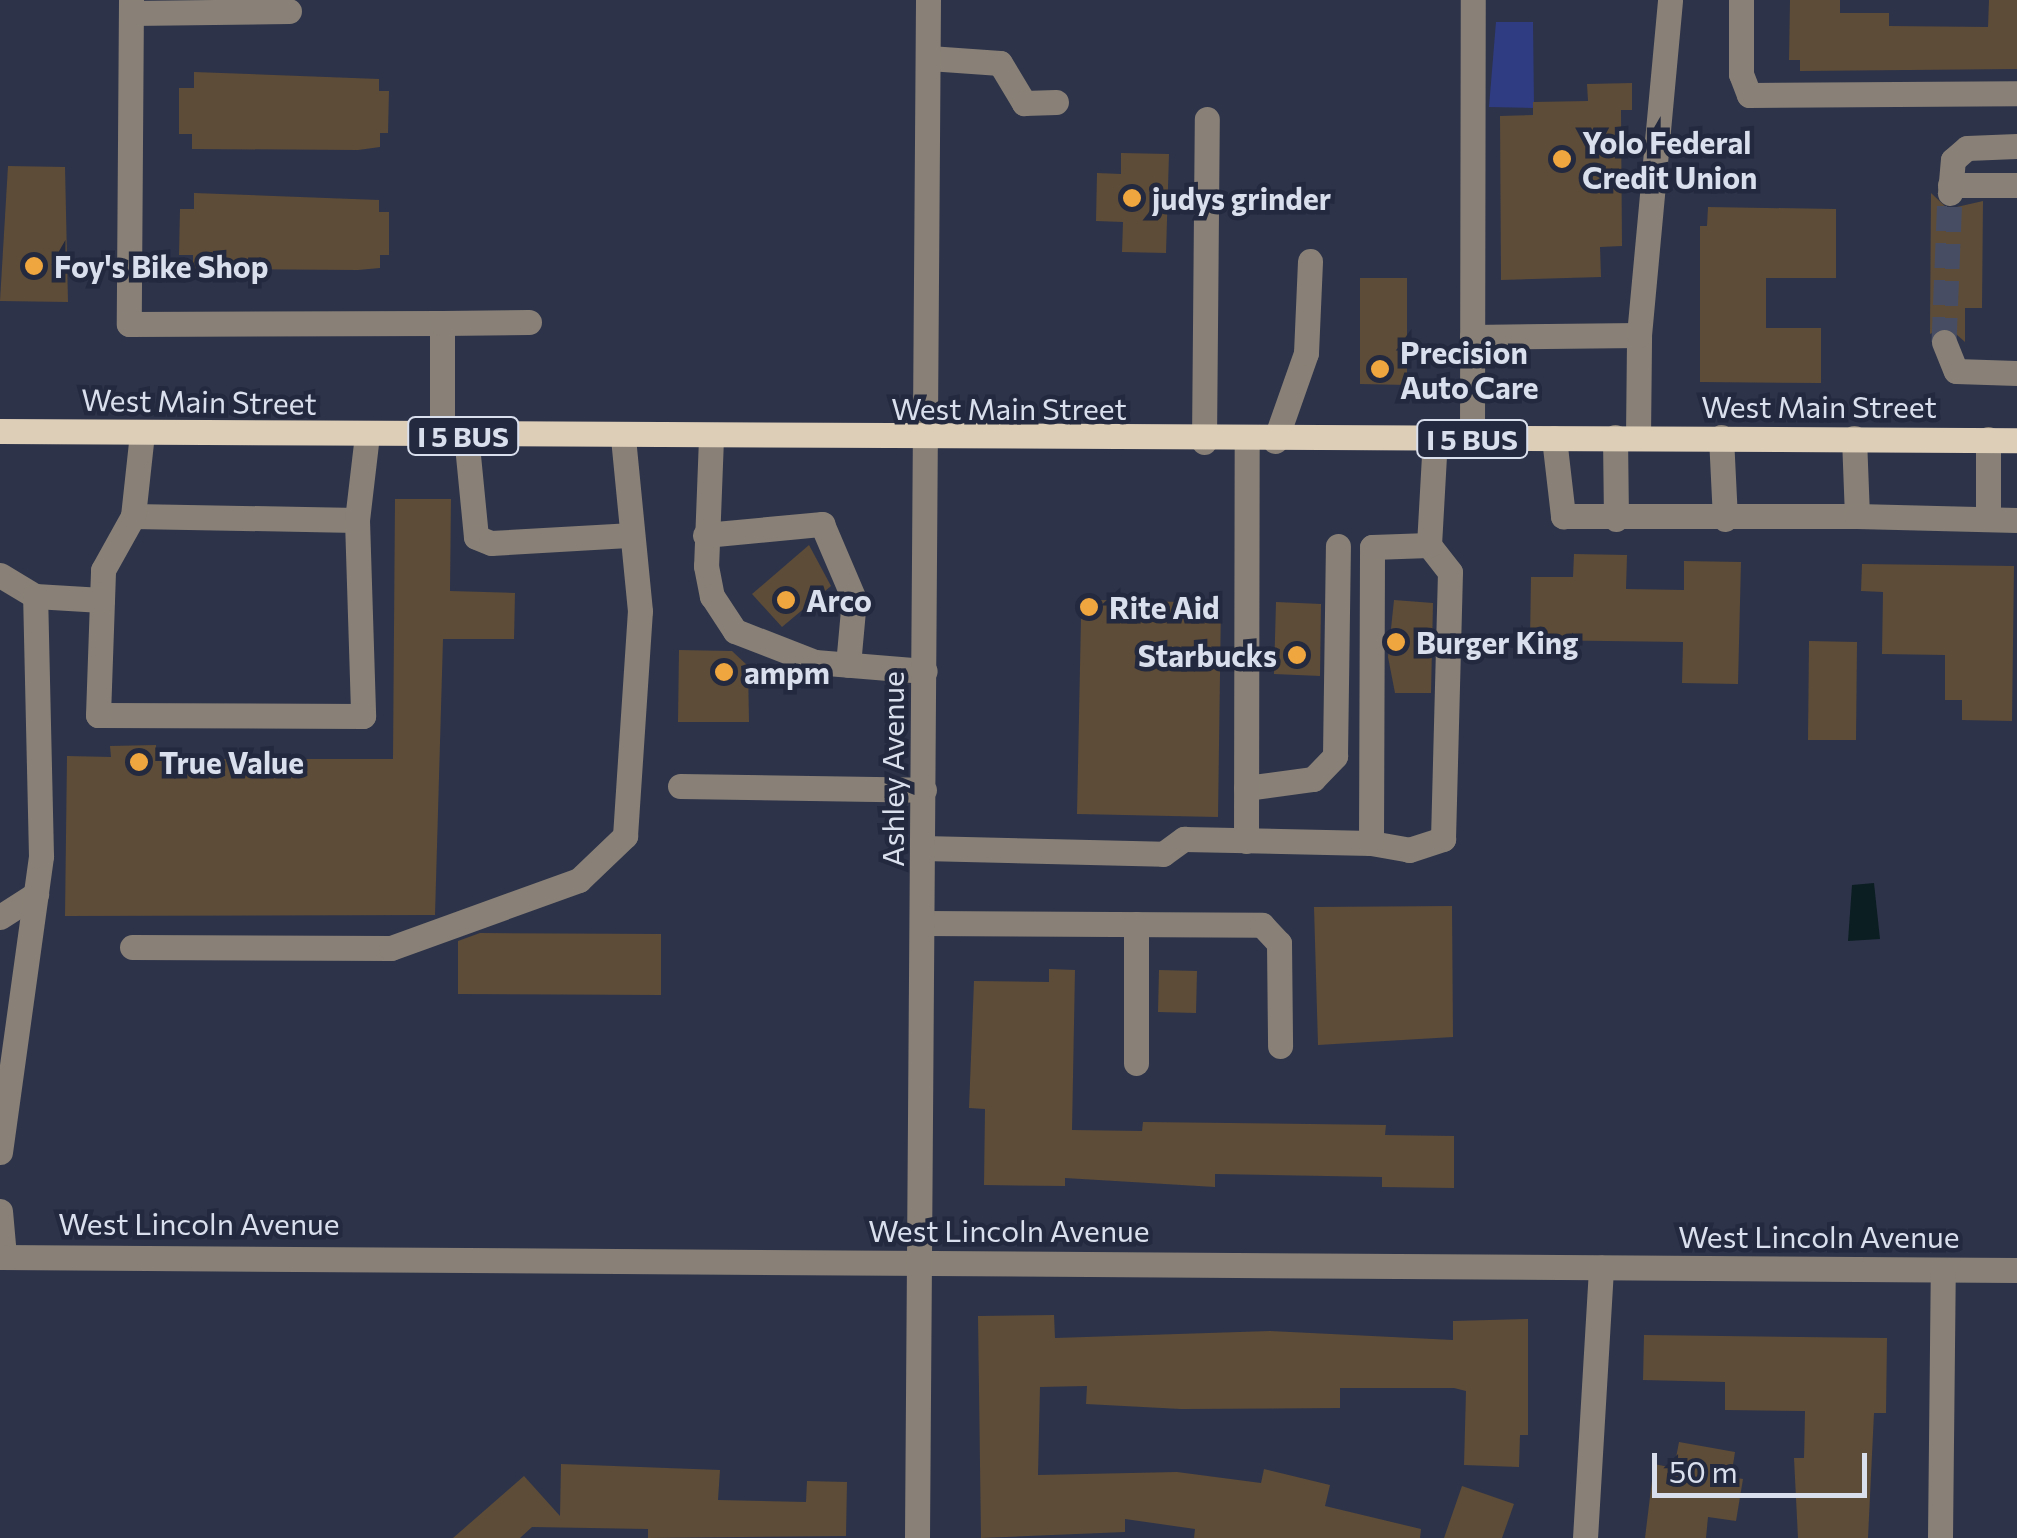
<!DOCTYPE html>
<html>
<head>
<meta charset="utf-8">
<style>
  body { margin:0 }
  #map { position:relative; width:2017px; height:1538px; overflow:hidden; background:#2d3349; font-family:Commissioner,sans-serif }
  div>[style] { position:absolute }
  .green>* { inset:0; background:#2f3c82 }
  .water>* { inset:0; background:#0b1e22 }
  .building>* { inset:0; background:#5d4c38 }
  .minor-tunnel>* { height:25px; margin-top:-12.5px; transform-origin:0; background:repeating-linear-gradient(90deg,#474d62 0 25px,transparent 0 37px) }
  .minor>* { height:25px; margin:-12.5px; padding:0 12.5px; transform-origin:12.5px; border-radius:12.5px; background:#898177 }
  .major>* { height:25px; margin:-12.5px; padding:0 12.5px; transform-origin:12.5px; border-radius:12.5px; background:#ddceb8 }
  .dots>* { width:28px; height:28px; translate:-50% -50%; box-sizing:border-box; border:5px solid #23293e; border-radius:50% }
  span { translate:-50% -50%; white-space:nowrap; text-align:center; line-height:1.15; -webkit-text-stroke:9px #23293e; paint-order:stroke }
  .shield-label span { padding:2px 8px; background:#23293e; border:2px solid; border-radius:8px; -webkit-text-stroke-width:0 }
  .shield-label { font-size:28px; color:#dadfed; font-weight:700 }
  .poi-label { font-size:30px; color:#dadfed; font-weight:700 }
  .left { translate:0 -50%; text-align:left }
  .right { translate:-100% -50%; text-align:right }
  .street-label { font-size:30px; color:#dadfed }
  .scale { position:absolute; left:1652px; top:1453px; width:215px; height:45px; box-sizing:border-box; border:5px solid #dadfed; border-top:0; padding-left:12px; font-size:30px; line-height:35px; white-space:nowrap; color:#dadfed; -webkit-text-stroke:8px #23293e; paint-order:stroke }
</style>
</head>
<body>
<div id="map">
  <div class="green">
    <i style="clip-path:polygon(1496px 22px,1533px 22px,1534px 108px,1489px 107px)"></i>
  </div>
  <div class="water">
    <i style="clip-path:polygon(1874px 883px,1880px 939px,1848px 941px,1852px 885px)"></i>
  </div>
  <div class="building">
    <i style="clip-path:polygon(1790px 0,1840px 0,1840px 13px,1889px 13px,1889px 26px,1988px 27px,1989px 0,2017px 0,2017px 69px,1800px 71px,1800px 60px,1789px 60px)"></i>
    <i style="clip-path:polygon(194px 72px,379px 79px,379px 91px,389px 91px,388px 133px,380px 133px,380px 147px,358px 150px,192px 149px,192px 134px,179px 134px,179px 88px,194px 88px)"></i>
    <i style="clip-path:polygon(1632px 83px,1632px 110px,1621px 110px,1622px 246px,1600px 247px,1601px 277px,1501px 280px,1500px 116px,1533px 115px,1533px 102px,1588px 101px,1587px 84px)"></i>
    <i style="clip-path:polygon(1121px 153px,1169px 154px,1166px 253px,1122px 252px,1123px 222px,1096px 221px,1097px 173px,1121px 174px)"></i>
    <i style="clip-path:polygon(8px 166px,65px 167px,68px 302px,0 301px)"></i>
    <i style="clip-path:polygon(194px 193px,379px 200px,379px 212px,389px 212px,389px 255px,380px 255px,380px 268px,358px 270px,193px 269px,193px 255px,179px 255px,180px 209px,194px 209px)"></i>
    <i style="clip-path:polygon(1931px 193px,1948px 209px,1983px 201px,1982px 308px,1965px 308px,1965px 342px,1947px 326px,1930px 334px)"></i>
    <i style="clip-path:polygon(1708px 207px,1836px 209px,1836px 278px,1766px 278px,1766px 328px,1821px 328px,1821px 383px,1700px 382px,1700px 226px,1707px 226px)"></i>
    <i style="clip-path:polygon(1360px 278px,1407px 278px,1407px 385px,1360px 384px)"></i>
    <i style="clip-path:polygon(395px 499px,451px 499px,450px 591px,515px 593px,514px 639px,443px 639px,435px 915px,65px 916px,67px 756px,111px 757px,110px 746px,156px 745px,156px 759px,393px 759px)"></i>
    <i style="clip-path:polygon(809px 545px,831px 586px,782px 627px,752px 594px)"></i>
    <i style="clip-path:polygon(1574px 554px,1627px 555px,1626px 589px,1684px 590px,1684px 561px,1741px 562px,1738px 684px,1682px 683px,1683px 642px,1530px 640px,1531px 577px,1573px 577px)"></i>
    <i style="clip-path:polygon(1862px 564px,2014px 566px,2012px 721px,1962px 720px,1962px 700px,1945px 700px,1945px 655px,1882px 654px,1883px 592px,1861px 591px)"></i>
    <i style="clip-path:polygon(1101px 600px,1221px 603px,1218px 817px,1077px 814px,1081px 618px)"></i>
    <i style="clip-path:polygon(1394px 600px,1433px 603px,1431px 693px,1395px 693px,1388px 657px)"></i>
    <i style="clip-path:polygon(1276px 602px,1321px 604px,1320px 676px,1274px 674px)"></i>
    <i style="clip-path:polygon(1809px 641px,1857px 642px,1856px 740px,1808px 740px)"></i>
    <i style="clip-path:polygon(679px 650px,732px 651px,748px 666px,749px 722px,678px 722px)"></i>
    <i style="clip-path:polygon(1452px 906px,1453px 1037px,1318px 1045px,1314px 907px)"></i>
    <i style="clip-path:polygon(480px 933px,661px 934px,661px 995px,458px 994px,458px 941px)"></i>
    <i style="clip-path:polygon(1049px 969px,1075px 970px,1072px 1130px,1142px 1131px,1143px 1122px,1386px 1125px,1385px 1135px,1454px 1136px,1454px 1188px,1382px 1187px,1382px 1177px,1215px 1174px,1215px 1187px,1065px 1178px,1065px 1186px,984px 1185px,985px 1109px,969px 1108px,974px 981px,1049px 982px)"></i>
    <i style="clip-path:polygon(1159px 970px,1197px 971px,1196px 1013px,1158px 1012px)"></i>
    <i style="clip-path:polygon(1054px 1315px,1055px 1338px,1270px 1331px,1453px 1340px,1453px 1321px,1528px 1319px,1528px 1435px,1520px 1435px,1519px 1467px,1464px 1465px,1466px 1391px,1454px 1388px,1340px 1388px,1340px 1408px,1181px 1409px,1086px 1404px,1087px 1386px,1040px 1387px,1038px 1475px,1177px 1472px,1261px 1483px,1264px 1469px,1330px 1485px,1325px 1506px,1421px 1529px,1420px 1538px,1194px 1538px,1195px 1529px,1125px 1519px,1125px 1532px,981px 1538px,978px 1316px)"></i>
    <i style="clip-path:polygon(1644px 1335px,1887px 1338px,1886px 1413px,1874px 1413px,1868px 1538px,1798px 1538px,1794px 1458px,1804px 1458px,1805px 1411px,1725px 1410px,1725px 1382px,1643px 1380px)"></i>
    <i style="clip-path:polygon(1679px 1442px,1735px 1452px,1731px 1477px,1743px 1479px,1736px 1521px,1708px 1517px,1706px 1538px,1645px 1538px,1654px 1464px,1674px 1468px)"></i>
    <i style="clip-path:polygon(561px 1464px,720px 1470px,718px 1500px,806px 1502px,807px 1481px,847px 1482px,846px 1536px,648px 1538px,648px 1529px,532px 1527px,520px 1538px,453px 1538px,524px 1476px,560px 1516px)"></i>
    <i style="clip-path:polygon(1462px 1486px,1514px 1504px,1502px 1538px,1444px 1538px)"></i>
  </div>
  <div class="minor-tunnel">
    <i style="left:1944px;top:342px;width:149px;rotate:-87.7deg"></i>
  </div>
  <div class="minor">
    <i style="left:131px;top:0;width:324px;rotate:90.4deg"></i>
    <i style="left:129px;top:324px;width:313px;rotate:-0.2deg"></i>
    <i style="left:442px;top:323px;width:113px;rotate:90deg"></i>
    <i style="left:1741px;top:0;width:74px;rotate:90deg"></i>
    <i style="left:1741px;top:74px;width:22px;rotate:69deg"></i>
    <i style="left:1749px;top:95px;width:268px;rotate:-0.4deg"></i>
    <i style="left:131px;top:13px;width:158px;rotate:-0.7deg"></i>
    <i style="left:929px;top:58px;width:71px;rotate:4deg"></i>
    <i style="left:1000px;top:63px;width:47px;rotate:59deg"></i>
    <i style="left:1024px;top:103px;width:32px;rotate:-2deg"></i>
    <i style="left:1950px;top:185px;width:67px"></i>
    <i style="left:1950px;top:193px;width:33px;rotate:-85deg"></i>
    <i style="left:1953px;top:160px;width:18px;rotate:-41deg"></i>
    <i style="left:1967px;top:148px;width:50px;rotate:-2.3deg"></i>
    <i style="left:442px;top:323px;width:87px;rotate:-0.7deg"></i>
    <i style="left:1472px;top:337px;width:167px;rotate:-0.7deg"></i>
    <i style="left:1944px;top:342px;width:31px;rotate:68deg"></i>
    <i style="left:1956px;top:371px;width:61px;rotate:1.9deg"></i>
    <i style="left:466px;top:435px;width:102px;rotate:84.4deg"></i>
    <i style="left:476px;top:537px;width:16px;rotate:22deg"></i>
    <i style="left:491px;top:543px;width:137px;rotate:-3.3deg"></i>
    <i style="left:1615px;top:437px;width:82px;rotate:89.3deg"></i>
    <i style="left:1638px;top:437px;width:102px;rotate:-89.4deg"></i>
    <i style="left:1639px;top:335px;width:336px;rotate:-84.7deg"></i>
    <i style="left:1721px;top:437px;width:82px;rotate:87.2deg"></i>
    <i style="left:711px;top:438px;width:128px;rotate:92.2deg"></i>
    <i style="left:706px;top:566px;width:31px;rotate:79deg"></i>
    <i style="left:712px;top:596px;width:42px;rotate:56.7deg"></i>
    <i style="left:735px;top:631px;width:86px;rotate:21.2deg"></i>
    <i style="left:815px;top:662px;width:110px;rotate:4.7deg"></i>
    <i style="left:1554px;top:438px;width:79px;rotate:83.4deg"></i>
    <i style="left:1563px;top:516px;width:294px"></i>
    <i style="left:1854px;top:438px;width:78px;rotate:87.8deg"></i>
    <i style="left:1857px;top:516px;width:160px;rotate:1.4deg"></i>
    <i style="left:1472px;top:439px;width:439px;rotate:-89.9deg"></i>
    <i style="left:1988px;top:439px;width:80px;rotate:90deg"></i>
    <i style="left:1275px;top:441px;width:93px;rotate:-70.6deg"></i>
    <i style="left:1306px;top:353px;width:92px;rotate:-87.5deg"></i>
    <i style="left:1204px;top:442px;width:323px;rotate:-89.5deg"></i>
    <i style="left:133px;top:516px;width:224px;rotate:1deg"></i>
    <i style="left:357px;top:520px;width:196px;rotate:88.2deg"></i>
    <i style="left:363px;top:716px;width:265px;rotate:-179.8deg"></i>
    <i style="left:98px;top:715px;width:145px;rotate:-88deg"></i>
    <i style="left:103px;top:570px;width:62px;rotate:-60.9deg"></i>
    <i style="left:133px;top:516px;width:83px;rotate:-83.8deg"></i>
    <i style="left:357px;top:520px;width:86px;rotate:-83.3deg"></i>
    <i style="left:705px;top:535px;width:118px;rotate:-5.4deg"></i>
    <i style="left:822px;top:524px;width:82px;rotate:66.9deg"></i>
    <i style="left:854px;top:599px;width:66px;rotate:95.2deg"></i>
    <i style="left:0;top:575px;width:41px;rotate:31deg"></i>
    <i style="left:35px;top:596px;width:67px;rotate:3.4deg"></i>
    <i style="left:680px;top:786px;width:244px;rotate:0.9deg"></i>
    <i style="left:1246px;top:788px;width:68px;rotate:-7.7deg"></i>
    <i style="left:1313px;top:779px;width:32px;rotate:-46deg"></i>
    <i style="left:1335px;top:756px;width:210px;rotate:-89.2deg"></i>
    <i style="left:1246px;top:841px;width:399px;rotate:-89.9deg"></i>
    <i style="left:1371px;top:843px;width:39px;rotate:10deg"></i>
    <i style="left:1409px;top:850px;width:36px;rotate:-18deg"></i>
    <i style="left:1443px;top:839px;width:267px;rotate:-88.5deg"></i>
    <i style="left:1450px;top:572px;width:34px;rotate:-128deg"></i>
    <i style="left:923px;top:848px;width:240px;rotate:1.4deg"></i>
    <i style="left:1163px;top:854px;width:26px;rotate:-36deg"></i>
    <i style="left:1184px;top:839px;width:187px;rotate:1.2deg"></i>
    <i style="left:1371px;top:843px;width:296px;rotate:-89.8deg"></i>
    <i style="left:1372px;top:547px;width:57px;rotate:-2deg"></i>
    <i style="left:1429px;top:545px;width:106px;rotate:-86.8deg"></i>
    <i style="left:0;top:917px;width:43px;rotate:-32.6deg"></i>
    <i style="left:923px;top:923px;width:339px;rotate:0.3deg"></i>
    <i style="left:1262px;top:925px;width:25px;rotate:47deg"></i>
    <i style="left:1279px;top:943px;width:103px;rotate:89.4deg"></i>
    <i style="left:132px;top:947px;width:259px;rotate:0.2deg"></i>
    <i style="left:391px;top:948px;width:200px;rotate:-19.9deg"></i>
    <i style="left:579px;top:880px;width:64px;rotate:-43.7deg"></i>
    <i style="left:625px;top:836px;width:225px;rotate:-86.2deg"></i>
    <i style="left:640px;top:611px;width:175px;rotate:-95.6deg"></i>
    <i style="left:1136px;top:1063px;width:139px;rotate:-90deg"></i>
    <i style="left:0;top:1152px;width:299px;rotate:-82.1deg"></i>
    <i style="left:41px;top:856px;width:260px;rotate:-91.3deg"></i>
    <i style="left:0;top:1211px;width:45px;rotate:84.9deg"></i>
    <i style="left:0;top:1257px;width:2017px;rotate:0.37deg"></i>
    <i style="left:917px;top:1538px;width:1538px;rotate:-89.59deg"></i>
    <i style="left:1585px;top:1538px;width:271px;rotate:-86.6deg"></i>
    <i style="left:1940px;top:1538px;width:268px;rotate:-89.4deg"></i>
  </div>
  <div class="major">
    <i style="left:0;top:431px;width:2017px;rotate:0.26deg"></i>
  </div>
  <div class="dots">
    <i style="left:1562px;top:159px;background:#f0a63f"></i>
    <i style="left:1132px;top:198px;background:#f0a63f"></i>
    <i style="left:34px;top:266px;background:#f0a63f"></i>
    <i style="left:1380px;top:369px;background:#f0a63f"></i>
    <i style="left:786px;top:600px;background:#f0a63f"></i>
    <i style="left:1089px;top:607px;background:#f0a63f"></i>
    <i style="left:1396px;top:642px;background:#f0a63f"></i>
    <i style="left:1297px;top:655px;background:#f0a63f"></i>
    <i style="left:724px;top:672px;background:#f0a63f"></i>
    <i style="left:139px;top:762px;background:#f0a63f"></i>
  </div>
  <div class="shield-label">
    <span style="left:463px;top:436px">I 5 BUS</span>
    <span style="left:1472px;top:439px">I 5 BUS</span>
  </div>
  <div class="poi-label">
    <span class="left" style="left:1582px;top:159px">Yolo Federal<br>Credit Union</span>
    <span class="left" style="left:1152px;top:198px">judys grinder</span>
    <span class="left" style="left:54px;top:266px">Foy's Bike Shop</span>
    <span class="left" style="left:1400px;top:369px">Precision<br>Auto Care</span>
    <span class="left" style="left:806px;top:600px">Arco</span>
    <span class="left" style="left:1109px;top:607px">Rite Aid</span>
    <span class="left" style="left:1416px;top:642px">Burger King</span>
    <span class="right" style="left:1277px;top:655px">Starbucks</span>
    <span class="left" style="left:744px;top:672px">ampm</span>
    <span class="left" style="left:159px;top:762px">True Value</span>
  </div>
  <div class="street-label">
    <span style="left:199px;top:401px;rotate:1deg">West Main Street</span>
    <span style="left:1819px;top:406px">West Main Street</span>
    <span style="left:1009px;top:408px">West Main Street</span>
    <span style="left:892px;top:769px;rotate:-90deg">Ashley Avenue</span>
    <span style="left:199px;top:1223px">West Lincoln Avenue</span>
    <span style="left:1009px;top:1230px">West Lincoln Avenue</span>
    <span style="left:1819px;top:1236px">West Lincoln Avenue</span>
  </div>
  <div class="scale">50 m</div>
</div>
</body>
</html>
